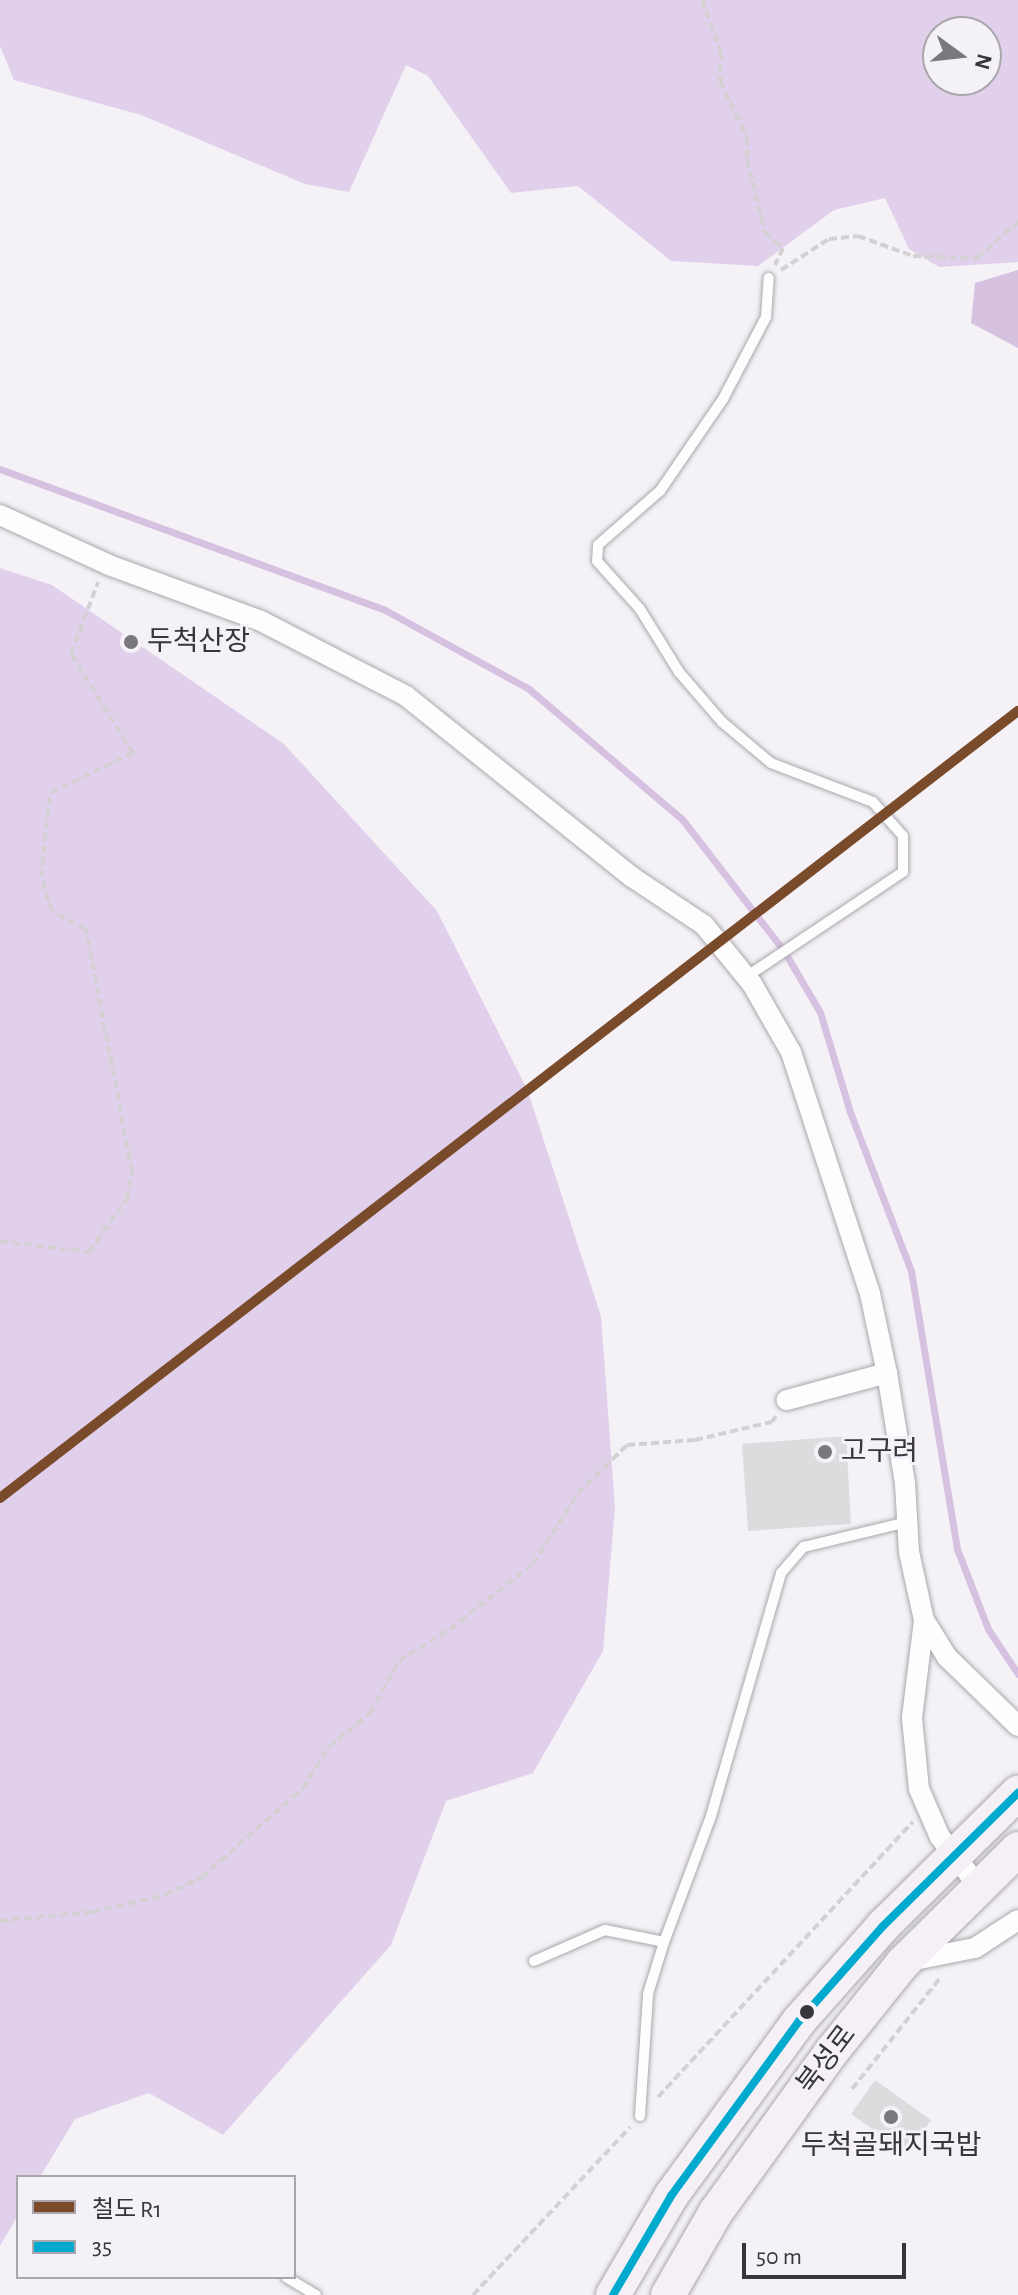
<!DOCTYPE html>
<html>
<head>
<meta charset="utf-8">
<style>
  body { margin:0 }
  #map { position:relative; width:1018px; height:2295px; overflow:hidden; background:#f5f2f7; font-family:"Alegreya Sans","Noto Sans KR",sans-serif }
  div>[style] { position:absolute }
  .forest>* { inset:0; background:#e1d0eb }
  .water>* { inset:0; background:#d6c1e1 }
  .stream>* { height:7px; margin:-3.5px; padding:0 3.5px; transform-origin:3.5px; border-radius:3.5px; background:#d6c1e1 }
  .building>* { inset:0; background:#dddbde }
  .path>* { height:4px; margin-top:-2px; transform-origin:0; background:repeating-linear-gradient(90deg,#d3d1d3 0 8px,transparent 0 12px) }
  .roads { filter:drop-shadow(0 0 2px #aaa8ac) drop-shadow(0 0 2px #aaa8ac) }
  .service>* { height:10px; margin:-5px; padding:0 5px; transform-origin:5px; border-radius:5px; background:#fefdfe }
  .minor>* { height:20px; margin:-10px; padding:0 10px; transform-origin:10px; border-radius:10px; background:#fefdfe }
  .primary>* { height:34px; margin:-17px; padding:0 17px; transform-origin:17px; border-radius:17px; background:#f4f0f6 }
  .bus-1>* { height:8px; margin:-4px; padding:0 4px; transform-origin:4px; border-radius:4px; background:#00a9ce }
  .rail-1>* { height:10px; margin:-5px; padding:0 5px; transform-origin:5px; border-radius:5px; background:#7a4b2a }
  .dots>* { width:22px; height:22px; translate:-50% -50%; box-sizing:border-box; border:4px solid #f5f1f8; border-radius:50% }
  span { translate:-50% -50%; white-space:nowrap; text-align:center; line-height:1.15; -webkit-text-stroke:6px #f5f1f8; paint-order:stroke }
  .poi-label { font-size:28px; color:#383639 }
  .left { translate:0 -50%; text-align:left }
  .street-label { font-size:28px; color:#383639 }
  .legend { position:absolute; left:16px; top:2175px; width:280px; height:104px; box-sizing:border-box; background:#f5f1f8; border:2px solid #a9a6ac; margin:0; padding:10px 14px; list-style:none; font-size:24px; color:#383639 }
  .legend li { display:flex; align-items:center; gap:16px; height:40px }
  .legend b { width:40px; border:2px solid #a9a6ac }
  .north { position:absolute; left:922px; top:16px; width:80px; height:80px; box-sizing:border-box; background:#f5f1f8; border:2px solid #a9a6ac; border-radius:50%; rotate:105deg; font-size:22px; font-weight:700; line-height:32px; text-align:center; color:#383639 }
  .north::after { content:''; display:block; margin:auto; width:28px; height:36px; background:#7a787c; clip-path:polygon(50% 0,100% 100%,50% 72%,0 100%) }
  .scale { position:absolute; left:742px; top:2243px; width:164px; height:36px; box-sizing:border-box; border:4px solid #383639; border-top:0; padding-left:10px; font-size:24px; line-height:28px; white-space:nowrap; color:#383639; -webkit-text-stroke:6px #f5f1f8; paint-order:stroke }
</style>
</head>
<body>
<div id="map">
  <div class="forest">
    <i style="clip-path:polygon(evenodd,0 0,1018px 0,1018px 262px,939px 267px,909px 249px,885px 198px,834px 210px,758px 266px,671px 261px,578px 186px,511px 193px,428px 76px,406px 65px,349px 192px,305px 184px,141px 115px,14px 80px,0 46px,0 0,938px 32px,986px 32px,986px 80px,938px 80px,938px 32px)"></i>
    <i style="clip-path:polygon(0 568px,52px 585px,284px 744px,437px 911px,527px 1089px,601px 1316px,615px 1507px,603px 1651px,533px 1773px,446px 1801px,391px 1945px,223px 2135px,149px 2093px,75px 2119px,40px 2177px,18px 2177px,18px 2215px,0 2246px)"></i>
  </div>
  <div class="water">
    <i style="clip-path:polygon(1018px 270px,1018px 348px,971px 323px,975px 283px)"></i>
  </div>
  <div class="stream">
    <i style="left:0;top:469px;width:410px;rotate:20.1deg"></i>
    <i style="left:385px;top:610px;width:164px;rotate:28.7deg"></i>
    <i style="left:529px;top:689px;width:201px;rotate:40.4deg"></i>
    <i style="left:682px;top:819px;width:167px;rotate:52.3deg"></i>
    <i style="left:784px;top:951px;width:71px;rotate:59.5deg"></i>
    <i style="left:820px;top:1012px;width:104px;rotate:73.3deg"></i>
    <i style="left:850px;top:1112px;width:170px;rotate:69deg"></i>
    <i style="left:911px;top:1271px;width:282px;rotate:80.6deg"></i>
    <i style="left:957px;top:1549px;width:86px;rotate:68.8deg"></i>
    <i style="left:988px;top:1629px;width:54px;rotate:56.3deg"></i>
  </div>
  <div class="building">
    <i style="clip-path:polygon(846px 1436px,851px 1524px,748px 1531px,742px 1444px)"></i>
    <i style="clip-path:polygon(875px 2080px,931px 2120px,908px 2154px,851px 2114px)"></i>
  </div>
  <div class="path">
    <i style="left:702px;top:0;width:55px;rotate:69.9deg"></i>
    <i style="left:721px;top:52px;width:29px;rotate:92deg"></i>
    <i style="left:720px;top:81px;width:62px;rotate:64.3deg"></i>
    <i style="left:747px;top:137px;width:22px;rotate:90deg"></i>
    <i style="left:747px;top:159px;width:76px;rotate:76.3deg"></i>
    <i style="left:765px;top:233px;width:23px;rotate:40deg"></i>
    <i style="left:783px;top:248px;width:19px;rotate:115deg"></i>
    <i style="left:781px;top:270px;width:57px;rotate:-32.9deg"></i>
    <i style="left:829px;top:239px;width:29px;rotate:-6deg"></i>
    <i style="left:858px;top:236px;width:59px;rotate:20deg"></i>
    <i style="left:913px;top:256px;width:64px;rotate:1.8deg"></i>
    <i style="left:977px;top:258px;width:55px;rotate:-41.3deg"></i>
    <i style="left:0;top:1241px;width:90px;rotate:7deg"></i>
    <i style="left:89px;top:1252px;width:65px;rotate:-54.4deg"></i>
    <i style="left:127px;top:1199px;width:28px;rotate:-80deg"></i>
    <i style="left:132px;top:1171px;width:246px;rotate:-100.8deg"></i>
    <i style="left:86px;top:929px;width:38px;rotate:-153deg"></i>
    <i style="left:52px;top:912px;width:37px;rotate:-107deg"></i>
    <i style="left:41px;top:877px;width:84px;rotate:-83.9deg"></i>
    <i style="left:50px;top:793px;width:92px;rotate:-25.7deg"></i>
    <i style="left:133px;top:753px;width:117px;rotate:-122.1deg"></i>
    <i style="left:71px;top:654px;width:77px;rotate:-69.4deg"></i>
    <i style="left:0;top:1921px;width:93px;rotate:-5.5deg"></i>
    <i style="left:93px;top:1912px;width:74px;rotate:-13.3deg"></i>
    <i style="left:165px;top:1895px;width:41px;rotate:-25.9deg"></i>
    <i style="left:202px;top:1877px;width:135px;rotate:-41.4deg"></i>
    <i style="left:303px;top:1788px;width:49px;rotate:-57.6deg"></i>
    <i style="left:329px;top:1747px;width:53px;rotate:-39.7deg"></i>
    <i style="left:370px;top:1713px;width:60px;rotate:-60.9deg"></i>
    <i style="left:399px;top:1661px;width:60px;rotate:-32.1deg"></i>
    <i style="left:450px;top:1629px;width:105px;rotate:-38.1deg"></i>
    <i style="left:533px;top:1564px;width:84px;rotate:-57.6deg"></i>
    <i style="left:578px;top:1493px;width:69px;rotate:-44.4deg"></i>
    <i style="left:627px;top:1445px;width:68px;rotate:-4.2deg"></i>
    <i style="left:695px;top:1440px;width:79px;rotate:-13.2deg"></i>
    <i style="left:772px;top:1422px;width:7px;rotate:-56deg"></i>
    <i style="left:852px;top:2089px;width:144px;rotate:-51.5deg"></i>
    <i style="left:658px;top:2097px;width:375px;rotate:-47.2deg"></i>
    <i style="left:473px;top:2295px;width:230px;rotate:-46.9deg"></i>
  </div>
  <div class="roads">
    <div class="service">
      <i style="left:746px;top:977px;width:189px;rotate:-33.8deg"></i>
      <i style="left:903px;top:872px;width:36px;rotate:-90deg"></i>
      <i style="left:903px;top:836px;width:45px;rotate:-131.4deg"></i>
      <i style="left:873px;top:802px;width:109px;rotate:-159.1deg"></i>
      <i style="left:771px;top:763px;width:64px;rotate:-140.1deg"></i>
      <i style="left:722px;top:722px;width:66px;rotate:-130.7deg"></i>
      <i style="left:679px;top:672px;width:74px;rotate:-121.8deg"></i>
      <i style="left:640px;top:609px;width:64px;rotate:-131.9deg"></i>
      <i style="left:597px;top:561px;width:16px;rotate:-86deg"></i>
      <i style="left:598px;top:545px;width:82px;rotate:-41.1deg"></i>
      <i style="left:660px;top:491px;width:112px;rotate:-55.6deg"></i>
      <i style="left:723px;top:399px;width:93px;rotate:-62.3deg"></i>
      <i style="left:766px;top:317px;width:39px;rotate:-86deg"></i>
      <i style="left:534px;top:1961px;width:77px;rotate:-23.6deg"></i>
      <i style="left:605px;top:1930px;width:60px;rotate:11.5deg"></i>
      <i style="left:664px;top:1942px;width:134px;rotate:-69.5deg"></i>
      <i style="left:711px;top:1816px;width:253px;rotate:-73.9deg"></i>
      <i style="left:781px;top:1573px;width:35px;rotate:-49deg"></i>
      <i style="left:804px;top:1547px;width:106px;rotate:-13.6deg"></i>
      <i style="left:640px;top:2116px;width:122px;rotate:-86.2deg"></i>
      <i style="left:648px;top:1994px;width:54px;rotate:-72.9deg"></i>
      <i style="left:286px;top:2277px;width:35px;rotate:31deg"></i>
    </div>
    <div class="minor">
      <i style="left:0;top:515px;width:120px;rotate:24.6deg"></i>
      <i style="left:109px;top:565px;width:162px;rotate:20.2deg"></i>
      <i style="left:261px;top:621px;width:163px;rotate:27.3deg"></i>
      <i style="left:406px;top:696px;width:290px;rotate:38.7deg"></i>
      <i style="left:632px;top:877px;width:87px;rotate:33.7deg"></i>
      <i style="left:704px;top:925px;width:76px;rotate:50.9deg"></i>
      <i style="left:752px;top:984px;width:78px;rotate:60.2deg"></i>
      <i style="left:791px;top:1052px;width:255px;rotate:71.9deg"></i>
      <i style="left:870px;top:1294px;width:81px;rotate:77.9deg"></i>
      <i style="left:887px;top:1373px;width:104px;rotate:164.9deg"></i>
      <i style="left:887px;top:1373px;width:111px;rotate:80.7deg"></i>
      <i style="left:905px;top:1483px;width:69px;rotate:86.7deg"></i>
      <i style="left:909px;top:1552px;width:70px;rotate:77.6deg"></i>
      <i style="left:924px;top:1620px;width:44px;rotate:58.1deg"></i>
      <i style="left:947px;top:1657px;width:99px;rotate:44.2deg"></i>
      <i style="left:924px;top:1620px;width:99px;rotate:97deg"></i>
      <i style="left:912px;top:1718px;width:71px;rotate:84.4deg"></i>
      <i style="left:919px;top:1789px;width:52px;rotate:66.4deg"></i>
      <i style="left:940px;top:1837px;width:63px;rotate:52deg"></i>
      <i style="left:904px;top:1962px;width:72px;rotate:-11.2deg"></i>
      <i style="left:975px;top:1948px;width:51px;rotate:-33.1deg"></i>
    </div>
    <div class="primary">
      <i style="left:613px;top:2295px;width:115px;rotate:-59.6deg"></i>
      <i style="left:671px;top:2196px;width:217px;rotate:-53.8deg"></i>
      <i style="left:799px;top:2021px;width:127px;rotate:-48.5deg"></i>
      <i style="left:883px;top:1926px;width:190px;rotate:-44.6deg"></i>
      <i style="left:668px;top:2295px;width:96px;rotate:-60deg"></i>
      <i style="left:716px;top:2212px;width:200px;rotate:-54.2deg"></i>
      <i style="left:833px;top:2050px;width:112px;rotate:-51.2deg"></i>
      <i style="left:903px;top:1963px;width:162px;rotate:-44.7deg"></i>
    </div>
  </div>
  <div class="bus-1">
    <i style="left:613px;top:2295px;width:115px;rotate:-59.6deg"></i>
    <i style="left:671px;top:2196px;width:217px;rotate:-53.8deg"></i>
    <i style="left:799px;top:2021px;width:127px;rotate:-48.5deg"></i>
    <i style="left:883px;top:1926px;width:190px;rotate:-44.6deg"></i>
  </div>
  <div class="rail-1">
    <i style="left:0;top:1498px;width:1287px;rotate:-37.71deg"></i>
  </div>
  <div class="dots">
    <i style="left:131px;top:642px;background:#7a787c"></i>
    <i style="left:825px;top:1452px;background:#7a787c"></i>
    <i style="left:807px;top:2012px;background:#383639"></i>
    <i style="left:891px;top:2117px;background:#7a787c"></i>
  </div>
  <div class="poi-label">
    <span class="left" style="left:147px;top:642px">두척산장</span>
    <span class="left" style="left:841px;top:1452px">고구려</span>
    <span style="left:891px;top:2146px">두척골돼지국밥</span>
  </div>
  <div class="street-label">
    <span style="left:827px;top:2060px;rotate:-53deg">북성로</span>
  </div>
  <ul class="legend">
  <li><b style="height:10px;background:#7a4b2a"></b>철도 R1</li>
  <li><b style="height:10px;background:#00a9ce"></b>35</li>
  </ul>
  <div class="north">N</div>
  <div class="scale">50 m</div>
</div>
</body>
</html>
